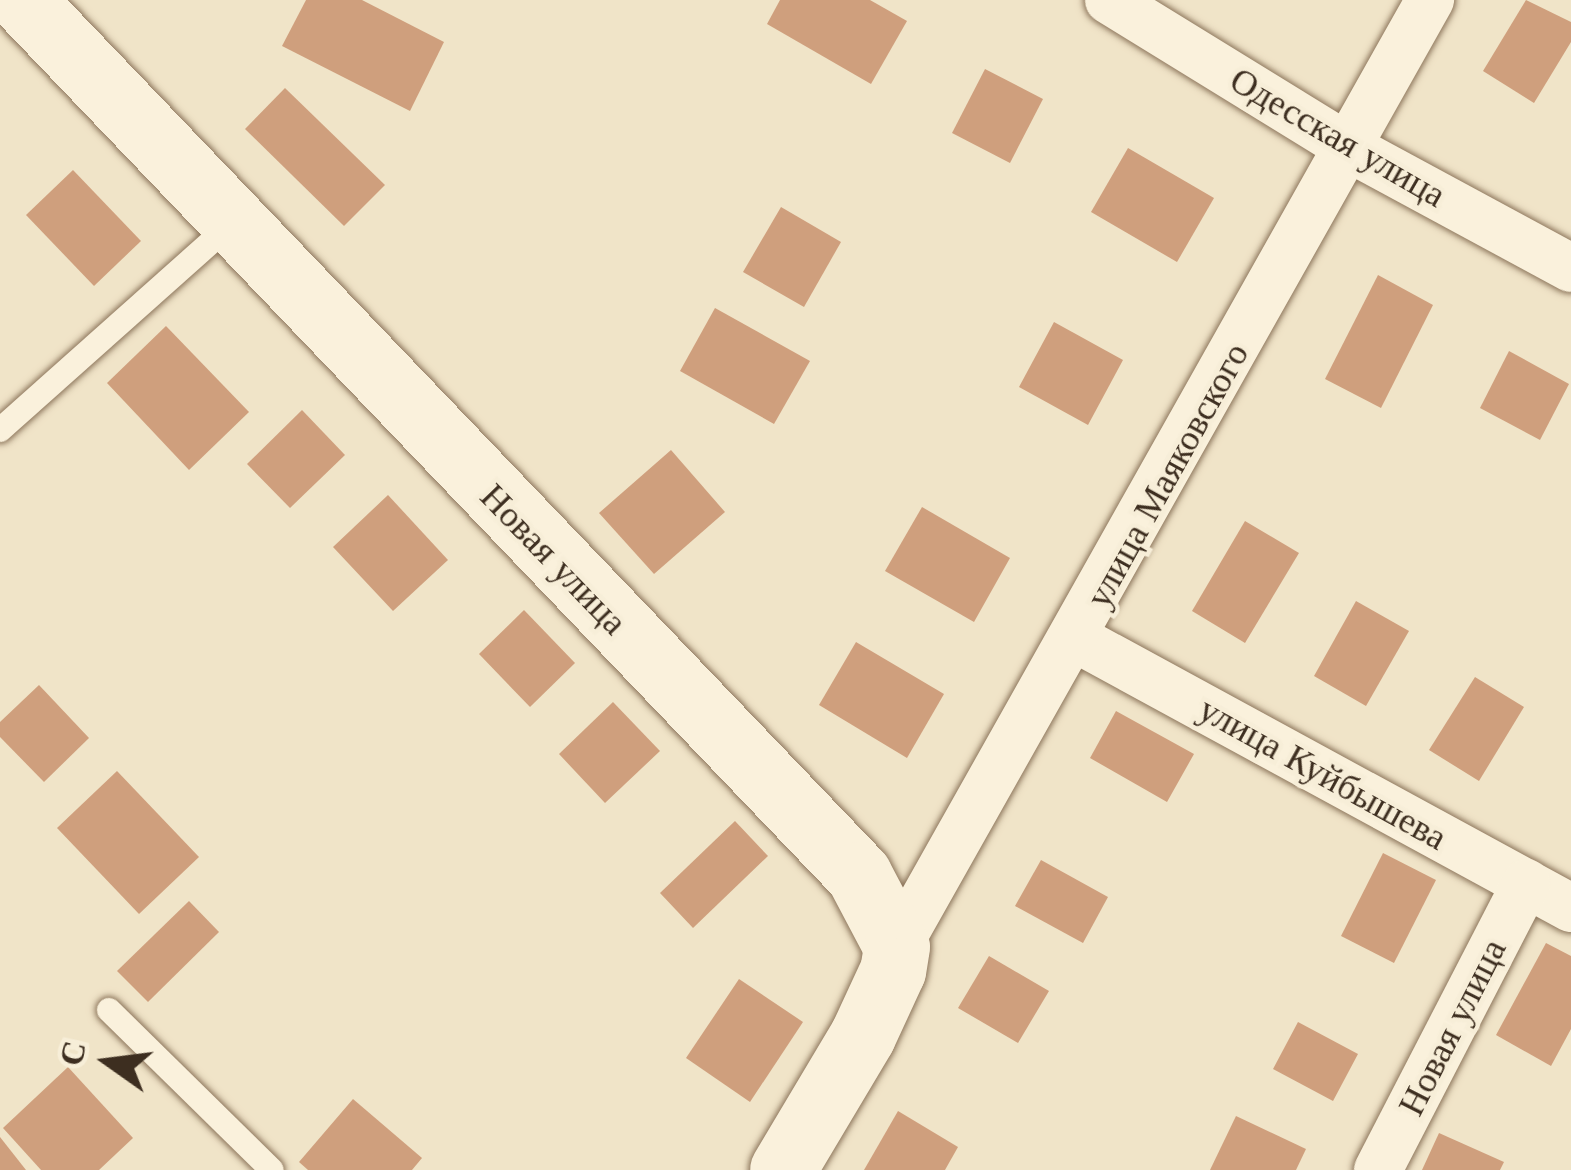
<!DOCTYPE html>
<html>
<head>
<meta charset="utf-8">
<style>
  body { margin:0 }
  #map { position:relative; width:1571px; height:1170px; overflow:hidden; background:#f0e4c8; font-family:"Libre Baskerville",serif }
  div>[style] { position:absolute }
  .building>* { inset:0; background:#cf9f7d }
  .roads { filter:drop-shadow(0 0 3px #8d765c) drop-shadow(0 0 3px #8d765c) }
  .lane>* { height:24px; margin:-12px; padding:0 12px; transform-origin:12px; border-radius:12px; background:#faf1dc }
  .street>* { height:48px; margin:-24px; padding:0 24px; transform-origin:24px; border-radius:24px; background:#faf1dc }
  .secondary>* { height:66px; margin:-33px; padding:0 33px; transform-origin:33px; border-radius:33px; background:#faf1dc }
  span { translate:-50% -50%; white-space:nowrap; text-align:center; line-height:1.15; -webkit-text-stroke:9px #f7eed8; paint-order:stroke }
  .street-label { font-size:36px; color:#3d2e20 }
  .north { position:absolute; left:48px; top:1002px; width:120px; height:120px; -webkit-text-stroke:9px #f7eed8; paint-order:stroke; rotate:284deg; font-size:33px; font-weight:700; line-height:48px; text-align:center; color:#3d2e20 }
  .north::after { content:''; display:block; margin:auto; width:42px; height:54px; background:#3d2e20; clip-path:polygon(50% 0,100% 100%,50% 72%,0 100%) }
</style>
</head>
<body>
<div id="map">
  <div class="building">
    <i style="clip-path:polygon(306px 0,362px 0,444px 42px,410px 111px,282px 46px)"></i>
    <i style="clip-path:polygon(780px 0,870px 0,907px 21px,871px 84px,767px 24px)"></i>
    <i style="clip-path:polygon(1526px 0,1571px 22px,1571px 42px,1534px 103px,1483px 71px)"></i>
    <i style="clip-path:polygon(985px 69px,1043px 99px,1010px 163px,952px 133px)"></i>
    <i style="clip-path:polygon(285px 88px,385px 185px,344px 226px,245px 129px)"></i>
    <i style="clip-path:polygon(1128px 148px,1214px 198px,1177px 262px,1091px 212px)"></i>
    <i style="clip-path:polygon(73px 170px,141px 241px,94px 286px,26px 215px)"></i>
    <i style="clip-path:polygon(781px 207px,841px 242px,804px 307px,743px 272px)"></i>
    <i style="clip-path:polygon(1378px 275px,1433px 305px,1381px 408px,1325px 379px)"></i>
    <i style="clip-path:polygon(715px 308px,810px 361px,774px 424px,680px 371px)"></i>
    <i style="clip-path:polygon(1054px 322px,1123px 360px,1088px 425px,1019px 387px)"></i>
    <i style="clip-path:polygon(166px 326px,249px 412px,189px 470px,107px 383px)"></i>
    <i style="clip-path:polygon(1509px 351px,1569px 384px,1540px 440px,1480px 408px)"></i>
    <i style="clip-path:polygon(302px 410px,345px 455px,290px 508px,247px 464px)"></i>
    <i style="clip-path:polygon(671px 450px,725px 512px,654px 574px,599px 513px)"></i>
    <i style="clip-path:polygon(388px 495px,448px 560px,393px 611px,333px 547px)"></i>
    <i style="clip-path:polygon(922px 507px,1010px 558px,974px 622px,885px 571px)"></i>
    <i style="clip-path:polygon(1245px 521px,1299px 553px,1245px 643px,1192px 611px)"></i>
    <i style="clip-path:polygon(1356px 601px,1409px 631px,1366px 706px,1314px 676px)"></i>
    <i style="clip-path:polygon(524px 610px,575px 663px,530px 707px,479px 654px)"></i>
    <i style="clip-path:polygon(856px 642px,944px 694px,907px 758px,819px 705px)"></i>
    <i style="clip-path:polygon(1475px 677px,1524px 707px,1479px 781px,1429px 750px)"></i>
    <i style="clip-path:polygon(39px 685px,89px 738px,44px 782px,0 737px,0 722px)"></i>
    <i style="clip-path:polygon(613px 702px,660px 751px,605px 803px,559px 754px)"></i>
    <i style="clip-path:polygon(1116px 711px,1194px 754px,1167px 802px,1090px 758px)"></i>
    <i style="clip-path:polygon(117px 771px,199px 857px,139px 914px,57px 828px)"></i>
    <i style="clip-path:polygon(735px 821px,768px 856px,693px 928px,660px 893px)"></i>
    <i style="clip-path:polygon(1383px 853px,1436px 880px,1394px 963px,1341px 936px)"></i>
    <i style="clip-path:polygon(1041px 860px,1108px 897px,1083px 943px,1015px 906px)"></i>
    <i style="clip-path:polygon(189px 901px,219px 932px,148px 1002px,117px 971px)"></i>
    <i style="clip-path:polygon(1546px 943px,1571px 956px,1571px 1029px,1551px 1066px,1496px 1035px)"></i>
    <i style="clip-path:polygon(989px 956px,1049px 991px,1018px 1043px,958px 1008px)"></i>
    <i style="clip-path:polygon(739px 979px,803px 1022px,750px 1102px,686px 1058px)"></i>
    <i style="clip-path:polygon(1298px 1022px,1358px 1054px,1333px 1101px,1273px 1069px)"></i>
    <i style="clip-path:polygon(68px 1067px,133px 1138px,99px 1170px,41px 1170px,3px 1128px)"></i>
    <i style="clip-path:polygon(353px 1099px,422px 1158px,412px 1170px,308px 1170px,299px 1162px)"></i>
    <i style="clip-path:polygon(898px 1111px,958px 1147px,945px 1170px,864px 1170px)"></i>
    <i style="clip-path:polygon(1236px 1116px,1306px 1149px,1296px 1170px,1210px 1170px)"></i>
    <i style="clip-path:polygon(1439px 1133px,1504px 1162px,1500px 1170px,1422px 1170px)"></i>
    <i style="clip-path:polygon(0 1137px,26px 1170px,0 1170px)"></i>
  </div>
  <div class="roads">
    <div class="lane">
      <i style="left:0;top:430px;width:310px;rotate:-41.7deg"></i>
      <i style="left:109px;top:1010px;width:228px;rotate:44.5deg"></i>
    </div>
    <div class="street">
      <i style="left:1109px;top:0;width:284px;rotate:31.6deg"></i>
      <i style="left:1351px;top:149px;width:250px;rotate:28.4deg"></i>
      <i style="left:1075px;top:638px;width:565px;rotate:28.56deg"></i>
      <i style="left:897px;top:947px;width:1087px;rotate:-60.63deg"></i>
      <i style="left:1378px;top:1170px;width:323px;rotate:-62.7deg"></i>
    </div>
    <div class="secondary">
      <i style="left:22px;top:0;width:1211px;rotate:46.27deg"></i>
      <i style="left:859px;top:875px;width:81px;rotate:62.2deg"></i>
      <i style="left:897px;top:947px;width:24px;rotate:99deg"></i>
      <i style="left:893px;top:971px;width:72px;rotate:114.8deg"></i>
      <i style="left:863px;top:1036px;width:156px;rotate:120.8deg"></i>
    </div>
  </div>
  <div class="street-label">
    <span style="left:1338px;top:137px;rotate:30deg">Одесская улица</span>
    <span style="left:1167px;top:475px;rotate:-61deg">улица Маяковского</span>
    <span style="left:554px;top:559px;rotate:46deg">Новая улица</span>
    <span style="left:1323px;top:773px;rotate:29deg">улица Куйбышева</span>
    <span style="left:1452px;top:1027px;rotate:-63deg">Новая улица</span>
  </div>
  <div class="north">С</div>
</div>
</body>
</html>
